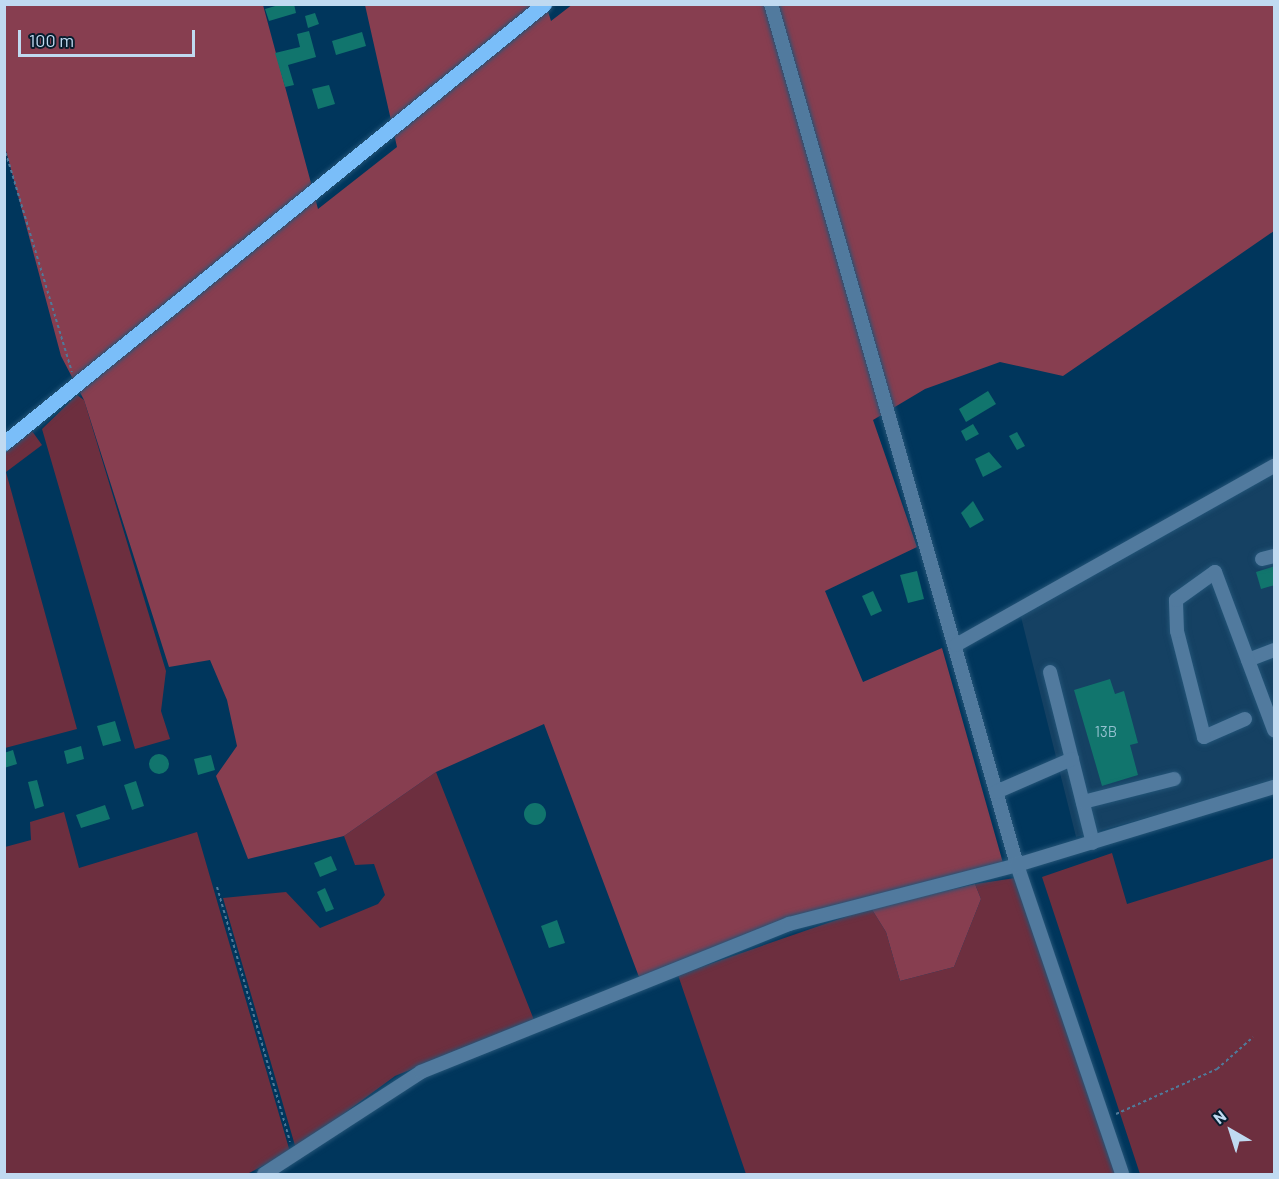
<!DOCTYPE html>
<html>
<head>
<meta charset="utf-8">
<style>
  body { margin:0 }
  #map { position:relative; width:1279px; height:1179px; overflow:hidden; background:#00365c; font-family:Barlow,sans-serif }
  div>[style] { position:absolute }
  .built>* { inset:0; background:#154163 }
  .green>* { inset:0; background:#6d2f3f }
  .forest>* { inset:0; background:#873e50 }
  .building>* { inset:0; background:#11756d }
  .round { border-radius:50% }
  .path>* { height:2px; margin-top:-1px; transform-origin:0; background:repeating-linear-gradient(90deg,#4f7a9a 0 3px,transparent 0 6px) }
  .roads { filter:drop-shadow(0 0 2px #235477) drop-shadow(0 0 2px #235477) }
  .minor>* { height:14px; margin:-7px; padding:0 7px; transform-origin:7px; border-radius:7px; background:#517a9e }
  .major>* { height:15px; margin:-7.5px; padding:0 7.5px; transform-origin:7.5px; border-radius:7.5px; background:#7abef9 }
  span { translate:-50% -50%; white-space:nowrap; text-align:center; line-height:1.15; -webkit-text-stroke:5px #081d2e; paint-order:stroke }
  .number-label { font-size:15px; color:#94c1d0 }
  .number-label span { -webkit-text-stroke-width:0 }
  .frame { position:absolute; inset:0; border:6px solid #c0daf1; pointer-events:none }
  .north { position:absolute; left:1201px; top:1101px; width:60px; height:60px; -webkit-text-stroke:4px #081d2e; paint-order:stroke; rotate:321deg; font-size:16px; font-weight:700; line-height:24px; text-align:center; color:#c0daf1 }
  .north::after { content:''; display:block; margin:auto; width:21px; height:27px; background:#c0daf1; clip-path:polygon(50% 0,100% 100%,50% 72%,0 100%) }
  .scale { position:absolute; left:18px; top:30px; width:177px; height:27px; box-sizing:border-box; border:3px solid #c0daf1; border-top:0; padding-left:8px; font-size:18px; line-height:21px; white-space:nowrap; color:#c0daf1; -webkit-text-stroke:4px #081d2e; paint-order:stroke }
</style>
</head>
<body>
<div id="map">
  <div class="built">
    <i style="clip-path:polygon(1274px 474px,1274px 783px,1076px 837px,1020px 613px)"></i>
  </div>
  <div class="green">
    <i style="clip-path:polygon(77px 395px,84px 400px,166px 671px,161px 711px,170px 739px,135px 749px,42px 429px)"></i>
    <i style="clip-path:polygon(32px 431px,42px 445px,6px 472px,77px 729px,5px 748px,5px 453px)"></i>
    <i style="clip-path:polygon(436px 772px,534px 1020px,395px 1076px,296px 1149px,223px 898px,286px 892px,320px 928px,378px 904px,385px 895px,374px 864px,355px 865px,344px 836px)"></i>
    <i style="clip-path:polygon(64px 812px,79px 868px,197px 832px,290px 1152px,247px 1174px,5px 1174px,5px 847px,31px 840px,30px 822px)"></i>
    <i style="clip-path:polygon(1112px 853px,1127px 904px,1274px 858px,1274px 1174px,1140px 1174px,1042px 877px)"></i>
    <i style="clip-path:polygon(1015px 878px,1115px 1174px,746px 1174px,678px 975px,871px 908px,886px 932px,900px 981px,954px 967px,981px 899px,975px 884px)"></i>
  </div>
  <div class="forest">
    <i style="clip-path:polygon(573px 4px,1274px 5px,1274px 231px,1063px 376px,1000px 362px,925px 389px,873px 420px,917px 547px,825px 591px,863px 682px,942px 648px,1003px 863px,639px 977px,544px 724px,436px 772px,344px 836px,248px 859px,216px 776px,237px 746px,227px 700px,210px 660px,169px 667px,84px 400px,61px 356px,5px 147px,4px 5px,263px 5px,318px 209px,397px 147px,365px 5px,546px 5px,551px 21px)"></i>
    <i style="clip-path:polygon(975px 884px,981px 899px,954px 967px,900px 981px,886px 932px,871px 908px)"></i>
  </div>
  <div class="building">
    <i style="clip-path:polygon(282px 4px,294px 4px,296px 13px,269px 21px,265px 9px)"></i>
    <i style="clip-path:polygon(315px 13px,319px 24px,308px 28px,305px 16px)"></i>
    <i style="clip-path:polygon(309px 31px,316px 57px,288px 65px,294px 85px,285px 87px,275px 53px,300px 47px,297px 34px)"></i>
    <i style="clip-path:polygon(362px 32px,366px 46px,336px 55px,332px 41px)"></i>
    <i style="clip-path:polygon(329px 85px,335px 104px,318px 109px,312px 89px)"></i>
    <i style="clip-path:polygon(988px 391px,996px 404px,966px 422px,959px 409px)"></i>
    <i style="clip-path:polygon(973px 424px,979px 434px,966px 441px,961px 431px)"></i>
    <i style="clip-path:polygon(1017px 432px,1025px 446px,1017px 450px,1009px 436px)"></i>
    <i style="clip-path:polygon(989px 452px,1002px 467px,983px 477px,975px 459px)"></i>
    <i style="clip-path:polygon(973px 501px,984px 520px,970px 528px,961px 513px)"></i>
    <i style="clip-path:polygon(1275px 566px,1275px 585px,1261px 589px,1256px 572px)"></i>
    <i style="clip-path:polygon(917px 571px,924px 599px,908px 603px,900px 575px)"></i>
    <i style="clip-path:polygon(873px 591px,882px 611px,871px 616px,862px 596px)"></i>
    <i style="clip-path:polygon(1110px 679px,1115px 694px,1124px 691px,1138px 743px,1130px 745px,1138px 775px,1102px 786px,1074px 690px)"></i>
    <i style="clip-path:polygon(115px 721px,121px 741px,103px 746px,97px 726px)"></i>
    <i style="clip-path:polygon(81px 746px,84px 759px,67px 764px,64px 751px)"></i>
    <i style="clip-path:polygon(13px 750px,17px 764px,4px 768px,4px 753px)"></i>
    <i class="round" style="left:149px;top:754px;width:20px;height:20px"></i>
    <i style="clip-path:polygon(211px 755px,215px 770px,198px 775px,194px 759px)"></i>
    <i style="clip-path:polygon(37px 780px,44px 806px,35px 809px,28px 782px)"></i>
    <i style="clip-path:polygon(136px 781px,144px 806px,132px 810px,124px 785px)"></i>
    <i class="round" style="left:524px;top:803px;width:22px;height:22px"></i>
    <i style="clip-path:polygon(105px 805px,110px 819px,81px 828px,76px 815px)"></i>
    <i style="clip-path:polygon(331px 856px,337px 870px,320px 877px,314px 863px)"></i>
    <i style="clip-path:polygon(325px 888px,334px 909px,326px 912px,317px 892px)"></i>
    <i style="clip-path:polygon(557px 920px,565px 943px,549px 948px,541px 926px)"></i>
  </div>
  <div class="path">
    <i style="left:4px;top:147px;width:235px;rotate:73.2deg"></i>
    <i style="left:217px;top:887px;width:265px;rotate:74deg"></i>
    <i style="left:1116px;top:1114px;width:111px;rotate:-24deg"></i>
    <i style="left:1217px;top:1069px;width:48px;rotate:-41.6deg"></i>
  </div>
  <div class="roads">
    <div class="minor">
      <i style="left:771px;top:4px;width:895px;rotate:74.05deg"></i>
      <i style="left:1017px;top:865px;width:326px;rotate:71.2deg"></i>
      <i style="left:1262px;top:559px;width:12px;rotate:-14deg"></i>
      <i style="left:956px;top:645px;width:365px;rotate:-29.4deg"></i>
      <i style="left:1248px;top:660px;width:28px;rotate:-21deg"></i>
      <i style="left:1050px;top:672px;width:176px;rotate:75.9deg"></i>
      <i style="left:1245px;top:719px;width:45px;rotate:156.3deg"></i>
      <i style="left:1204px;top:737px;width:109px;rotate:-104.3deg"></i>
      <i style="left:1177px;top:631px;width:31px;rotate:-92deg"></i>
      <i style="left:1176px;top:600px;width:48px;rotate:-35.7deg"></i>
      <i style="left:1215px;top:572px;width:169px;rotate:69.5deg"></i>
      <i style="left:996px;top:792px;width:83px;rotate:-23.5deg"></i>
      <i style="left:1083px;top:802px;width:94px;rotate:-14.2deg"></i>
      <i style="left:264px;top:1174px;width:187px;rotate:-33deg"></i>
      <i style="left:421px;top:1072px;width:397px;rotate:-21.9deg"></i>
      <i style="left:789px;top:924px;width:236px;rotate:-14.5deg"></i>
      <i style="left:1017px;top:865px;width:269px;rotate:-16.9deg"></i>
    </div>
    <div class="major">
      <i style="left:4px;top:443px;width:696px;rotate:-39.11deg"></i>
    </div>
  </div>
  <div class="number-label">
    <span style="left:1106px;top:732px">13B</span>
  </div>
  <div class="frame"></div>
  <div class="north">N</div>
  <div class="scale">100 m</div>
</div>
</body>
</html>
